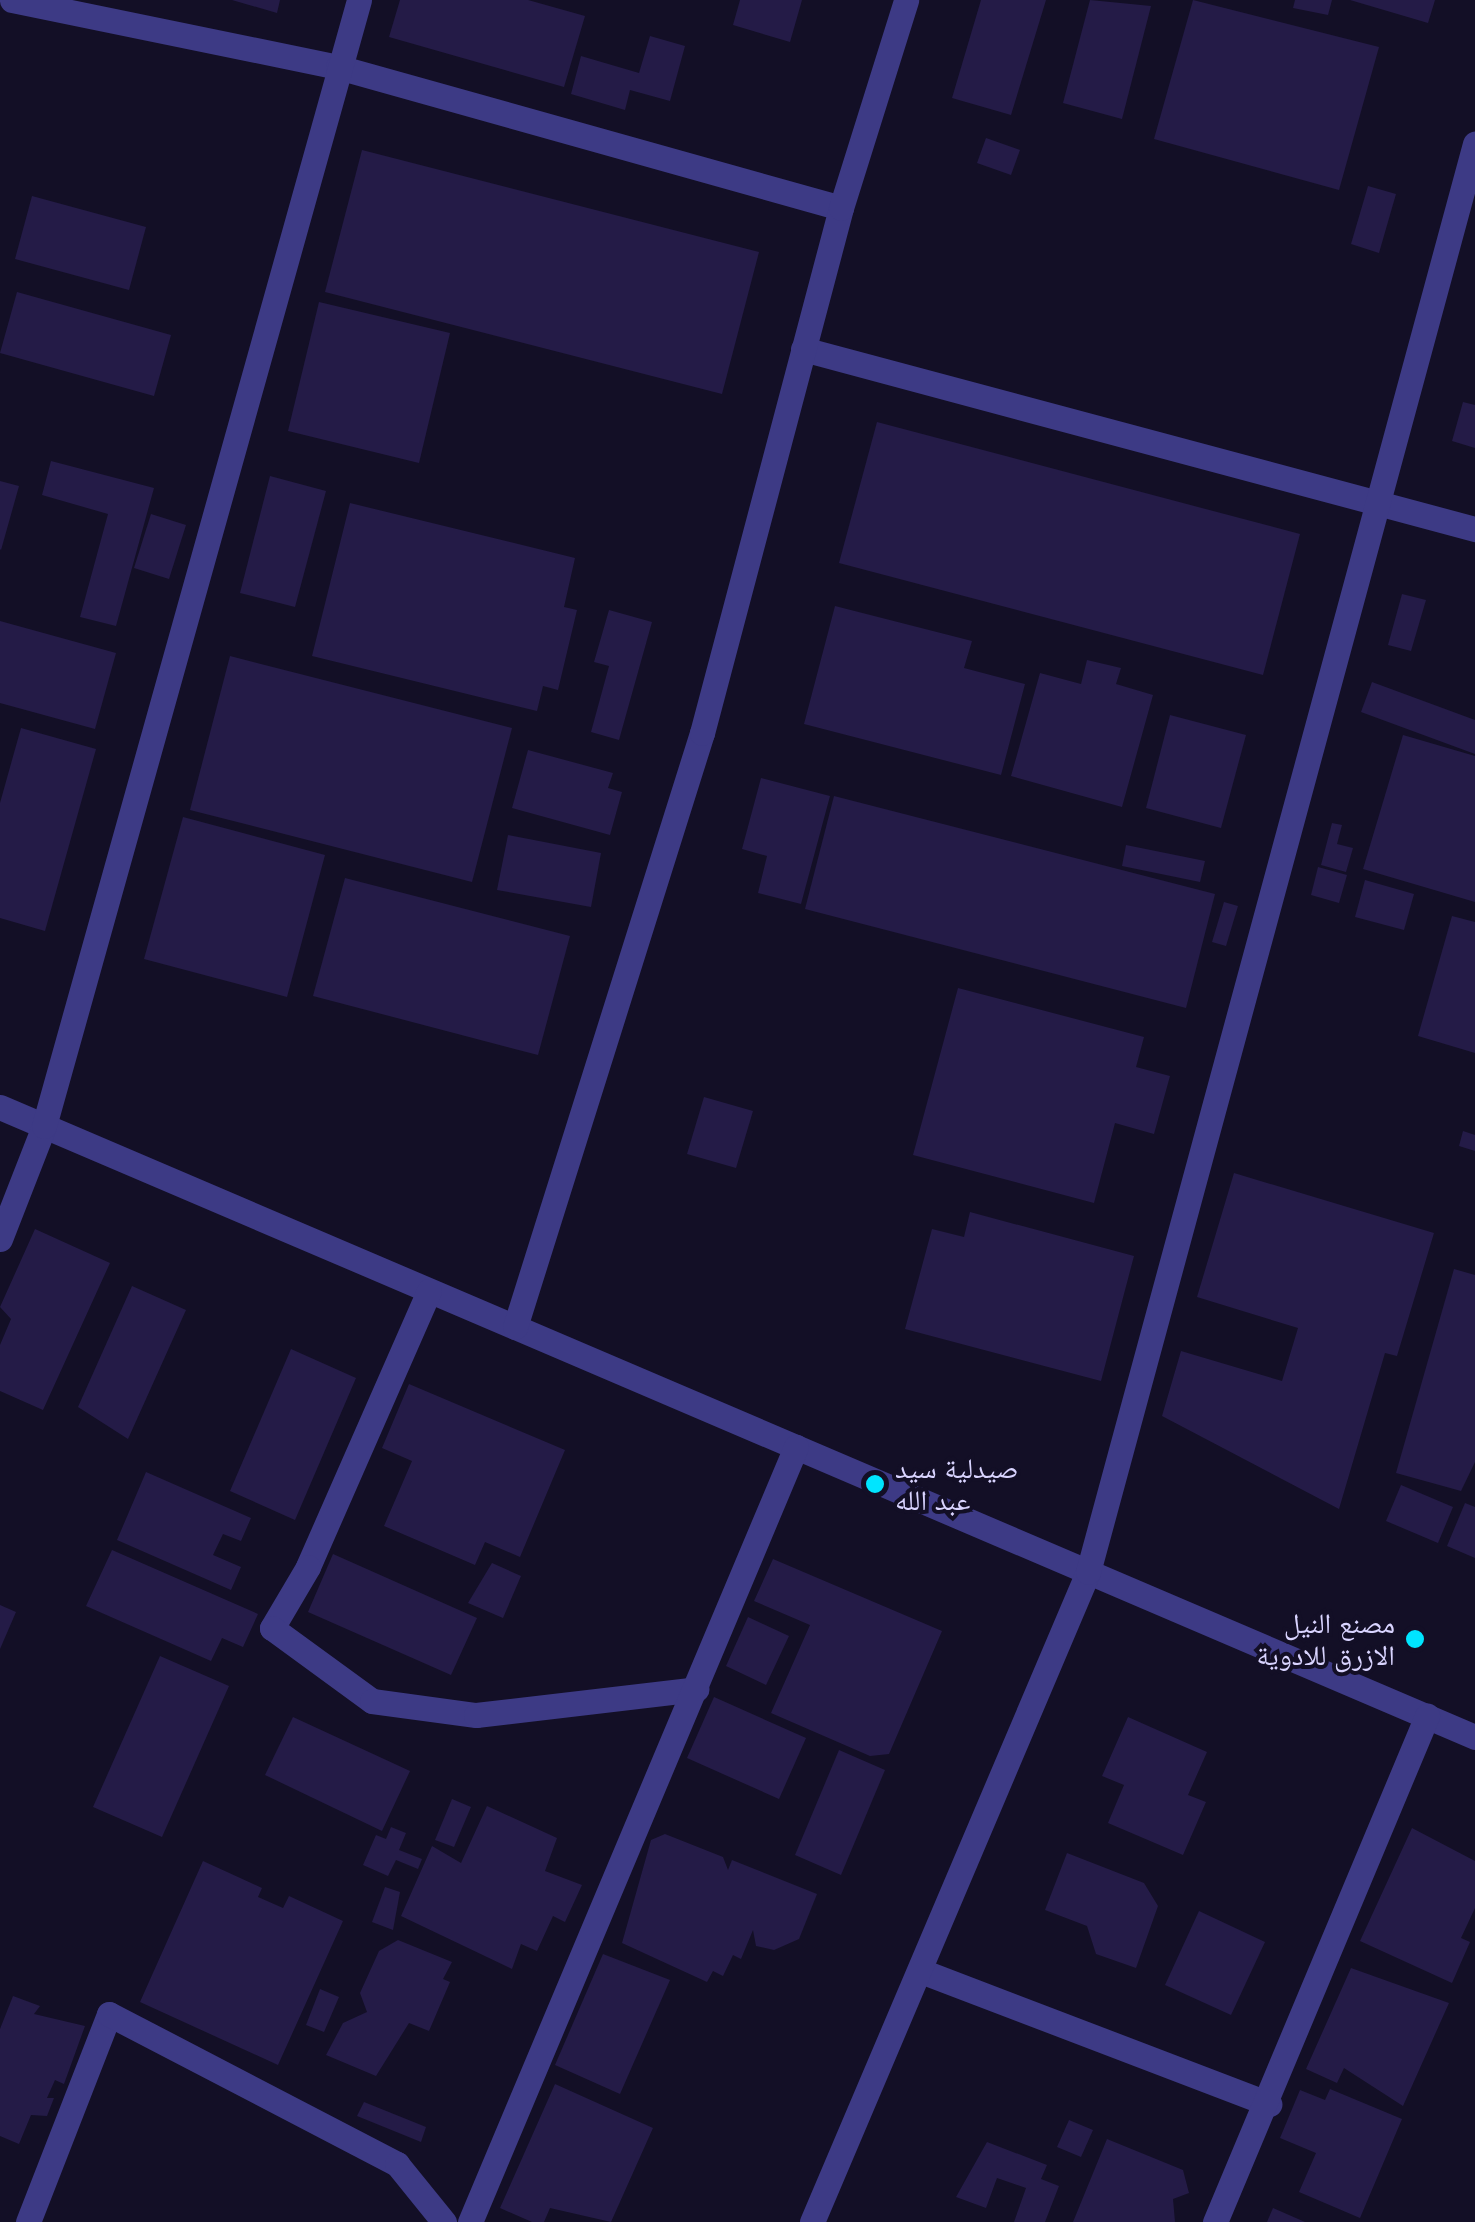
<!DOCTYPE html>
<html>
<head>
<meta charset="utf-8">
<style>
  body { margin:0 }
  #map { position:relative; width:1475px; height:2222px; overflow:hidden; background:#130f26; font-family:Quicksand,"Noto Naskh Arabic",sans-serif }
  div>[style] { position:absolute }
  .building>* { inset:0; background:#241b47 }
  .minor>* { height:25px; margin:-12.5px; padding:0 12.5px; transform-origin:12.5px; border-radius:12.5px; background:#3d3a85 }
  .dots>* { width:28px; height:28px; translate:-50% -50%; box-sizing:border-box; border:5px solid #130f26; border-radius:50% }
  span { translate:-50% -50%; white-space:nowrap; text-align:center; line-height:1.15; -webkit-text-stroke:8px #130f26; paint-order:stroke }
  .poi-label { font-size:28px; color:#d9d4ff }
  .left { translate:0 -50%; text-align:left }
  .right { translate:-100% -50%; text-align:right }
</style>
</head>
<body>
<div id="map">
  <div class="building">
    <i style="clip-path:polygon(232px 0,280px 0,277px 13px)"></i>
    <i style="clip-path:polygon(400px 0,528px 0,585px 16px,564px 87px,389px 37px)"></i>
    <i style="clip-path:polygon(740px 0,802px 0,790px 42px,733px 25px)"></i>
    <i style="clip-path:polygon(981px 0,1046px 0,1011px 115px,952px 98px)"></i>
    <i style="clip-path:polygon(1090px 0,1151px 6px,1122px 119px,1063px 103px)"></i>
    <i style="clip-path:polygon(1193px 0,1379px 47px,1339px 190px,1154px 139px)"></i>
    <i style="clip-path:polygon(1295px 0,1332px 0,1328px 15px,1293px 8px)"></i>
    <i style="clip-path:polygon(1350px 0,1435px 0,1428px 23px)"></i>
    <i style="clip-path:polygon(650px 36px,685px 46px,670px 101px,630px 90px,625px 110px,571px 94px,581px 56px,639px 73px)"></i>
    <i style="clip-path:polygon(986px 138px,1020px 150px,1011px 175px,977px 163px)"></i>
    <i style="clip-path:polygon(362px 150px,759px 252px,722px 394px,325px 292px)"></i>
    <i style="clip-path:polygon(1368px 186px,1396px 194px,1379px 253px,1351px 244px)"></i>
    <i style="clip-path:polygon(32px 196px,146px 227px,129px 290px,15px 259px)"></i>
    <i style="clip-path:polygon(17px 292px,171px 335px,154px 396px,0 353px)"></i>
    <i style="clip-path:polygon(319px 302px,450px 333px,419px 463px,288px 431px)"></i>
    <i style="clip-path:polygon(1463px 402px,1475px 405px,1475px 448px,1452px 441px)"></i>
    <i style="clip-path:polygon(877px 422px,1300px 534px,1263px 675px,839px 563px)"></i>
    <i style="clip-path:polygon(51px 461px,154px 488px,116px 626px,80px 617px,108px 514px,42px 495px)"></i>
    <i style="clip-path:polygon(270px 476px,326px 491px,295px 607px,240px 593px)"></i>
    <i style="clip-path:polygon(0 481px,19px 486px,1px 550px,0 549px)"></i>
    <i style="clip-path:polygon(350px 503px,575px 558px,564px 607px,577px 610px,558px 690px,543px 686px,537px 711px,312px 656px)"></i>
    <i style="clip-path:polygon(151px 514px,186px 525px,169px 579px,134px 568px)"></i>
    <i style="clip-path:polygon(1402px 594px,1426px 600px,1411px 651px,1388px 645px)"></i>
    <i style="clip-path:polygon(835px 606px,972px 641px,964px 668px,1025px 684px,1001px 775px,804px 724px)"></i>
    <i style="clip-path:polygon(609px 610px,652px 622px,619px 740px,591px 732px,609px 666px,594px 662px)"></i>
    <i style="clip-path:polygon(0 621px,116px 653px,95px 729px,0 703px)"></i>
    <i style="clip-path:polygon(230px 656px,512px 728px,472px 882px,190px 810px)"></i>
    <i style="clip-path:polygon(1087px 660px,1121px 668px,1116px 684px,1153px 695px,1122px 807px,1011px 776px,1040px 673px,1081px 684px)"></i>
    <i style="clip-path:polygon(1372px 682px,1475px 720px,1475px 754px,1361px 712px)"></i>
    <i style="clip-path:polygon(1170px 715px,1246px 735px,1221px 828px,1146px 808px)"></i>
    <i style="clip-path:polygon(21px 728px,96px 749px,45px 931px,0 918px,0 803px)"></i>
    <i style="clip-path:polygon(1403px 735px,1475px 756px,1475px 902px,1363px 869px)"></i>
    <i style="clip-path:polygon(528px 750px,613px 773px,608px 788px,622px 792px,610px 835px,512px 808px)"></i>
    <i style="clip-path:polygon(761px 778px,830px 796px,801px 904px,758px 893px,767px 856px,742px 849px)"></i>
    <i style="clip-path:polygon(834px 796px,1215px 894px,1186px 1008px,805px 909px)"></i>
    <i style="clip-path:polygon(183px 817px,325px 855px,287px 997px,144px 959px)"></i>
    <i style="clip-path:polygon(1332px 823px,1342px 825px,1337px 844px,1353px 848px,1346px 872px,1321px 865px)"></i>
    <i style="clip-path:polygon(508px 835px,601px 853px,591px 907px,497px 890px)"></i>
    <i style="clip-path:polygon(1126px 845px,1205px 861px,1200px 882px,1122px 866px)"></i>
    <i style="clip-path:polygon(1318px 867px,1347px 875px,1339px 903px,1311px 895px)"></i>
    <i style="clip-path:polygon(345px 878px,570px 936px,538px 1055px,313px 996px)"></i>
    <i style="clip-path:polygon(1365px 880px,1414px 894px,1404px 930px,1355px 917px)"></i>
    <i style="clip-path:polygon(1224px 902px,1238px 906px,1226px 946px,1212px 942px)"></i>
    <i style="clip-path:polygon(1452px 916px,1475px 922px,1475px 1053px,1418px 1036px)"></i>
    <i style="clip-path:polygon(958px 988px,1144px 1037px,1136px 1067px,1170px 1076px,1154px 1134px,1115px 1123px,1094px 1203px,913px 1155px)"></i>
    <i style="clip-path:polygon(704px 1097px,753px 1111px,736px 1168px,687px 1154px)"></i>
    <i style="clip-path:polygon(1463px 1131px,1475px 1135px,1475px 1151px,1459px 1146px)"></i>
    <i style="clip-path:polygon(1234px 1173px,1434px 1233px,1397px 1356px,1385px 1353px,1339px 1509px,1162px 1416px,1181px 1351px,1282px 1381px,1298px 1328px,1197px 1297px)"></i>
    <i style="clip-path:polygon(970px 1212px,1134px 1256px,1101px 1381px,905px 1329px,932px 1229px,964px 1237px)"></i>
    <i style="clip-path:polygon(35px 1229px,110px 1263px,43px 1410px,0 1391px,0 1345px,11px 1319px,0 1307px)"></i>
    <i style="clip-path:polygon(1454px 1269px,1475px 1275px,1475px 1462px,1461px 1491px,1396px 1473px)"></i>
    <i style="clip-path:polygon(132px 1286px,186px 1310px,128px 1439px,78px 1407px)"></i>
    <i style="clip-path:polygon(291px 1349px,356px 1378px,295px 1520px,230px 1491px)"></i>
    <i style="clip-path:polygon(409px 1384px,565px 1450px,520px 1557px,485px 1542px,475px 1565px,384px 1526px,412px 1461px,382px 1448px)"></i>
    <i style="clip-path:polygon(146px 1472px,251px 1518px,241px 1541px,223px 1534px,213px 1555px,241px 1567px,231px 1590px,117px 1540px)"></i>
    <i style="clip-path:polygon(1401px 1485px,1453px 1507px,1438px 1543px,1386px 1521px)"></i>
    <i style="clip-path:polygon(1465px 1503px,1475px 1507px,1475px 1558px,1447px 1546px)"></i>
    <i style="clip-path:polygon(112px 1550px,258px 1614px,243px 1647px,222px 1638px,211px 1661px,86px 1606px)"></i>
    <i style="clip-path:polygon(333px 1554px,477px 1618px,451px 1675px,308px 1612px)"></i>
    <i style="clip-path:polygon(773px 1559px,942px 1631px,889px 1754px,870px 1756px,771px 1713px,810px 1625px,754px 1601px)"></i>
    <i style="clip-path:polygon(492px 1563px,521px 1576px,503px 1618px,468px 1603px)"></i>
    <i style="clip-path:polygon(0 1605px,16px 1612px,0 1649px)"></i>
    <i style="clip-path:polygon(748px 1617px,789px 1636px,766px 1685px,726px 1666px)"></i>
    <i style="clip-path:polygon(160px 1656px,229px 1686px,162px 1837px,93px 1807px)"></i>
    <i style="clip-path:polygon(714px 1697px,806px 1738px,779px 1799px,687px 1758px)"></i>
    <i style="clip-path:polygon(293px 1717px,410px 1771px,382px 1831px,265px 1775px)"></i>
    <i style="clip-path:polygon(1128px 1717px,1207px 1752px,1188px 1795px,1206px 1802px,1183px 1855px,1108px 1823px,1124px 1785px,1102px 1776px)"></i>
    <i style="clip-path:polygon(839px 1750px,885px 1770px,841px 1875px,795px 1855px)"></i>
    <i style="clip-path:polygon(452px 1799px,471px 1807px,454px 1847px,435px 1840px)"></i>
    <i style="clip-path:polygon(487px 1806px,557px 1838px,545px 1871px,582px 1885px,565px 1922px,553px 1916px,537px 1951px,521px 1944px,512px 1969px,401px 1916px,432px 1846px,461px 1863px)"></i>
    <i style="clip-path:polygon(391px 1827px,406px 1833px,399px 1850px,422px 1859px,418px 1869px,396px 1860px,388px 1876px,363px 1865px,376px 1835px,386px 1839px)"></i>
    <i style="clip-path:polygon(1412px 1828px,1475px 1861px,1475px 1908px,1461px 1938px,1470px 1942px,1452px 1983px,1360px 1941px)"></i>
    <i style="clip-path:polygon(665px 1834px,723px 1857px,728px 1870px,732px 1860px,817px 1894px,799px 1939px,774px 1950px,756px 1946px,753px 1930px,741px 1959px,733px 1955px,723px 1976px,713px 1971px,707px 1982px,622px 1943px,651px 1840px)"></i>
    <i style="clip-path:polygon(1067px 1853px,1144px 1883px,1158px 1906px,1136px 1968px,1096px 1954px,1087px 1926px,1045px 1910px)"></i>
    <i style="clip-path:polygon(203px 1861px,262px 1888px,258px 1897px,283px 1908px,289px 1896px,343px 1921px,278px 2065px,140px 2002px)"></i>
    <i style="clip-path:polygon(385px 1887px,400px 1892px,393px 1930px,372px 1922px)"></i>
    <i style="clip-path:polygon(1199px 1911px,1265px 1942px,1231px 2015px,1165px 1985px)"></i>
    <i style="clip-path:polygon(398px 1940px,452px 1962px,443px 1979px,450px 1982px,429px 2031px,409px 2023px,376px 2076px,326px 2055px,343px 2023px,367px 2012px,360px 1993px,379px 1951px)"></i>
    <i style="clip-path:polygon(603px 1954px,670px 1980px,620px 2094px,555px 2065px)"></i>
    <i style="clip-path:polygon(1351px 1968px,1449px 2003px,1403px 2106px,1344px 2068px,1337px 2083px,1306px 2069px)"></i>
    <i style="clip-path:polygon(320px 1989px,339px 1997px,324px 2032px,306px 2025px)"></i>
    <i style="clip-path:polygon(13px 1996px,40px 2006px,34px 2014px,85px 2026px,64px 2084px,55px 2080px,47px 2098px,54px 2098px,47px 2116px,31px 2115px,19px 2144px,0 2136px,0 2029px)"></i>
    <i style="clip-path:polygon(555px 2084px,653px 2128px,611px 2222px,550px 2208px,544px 2222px,532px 2222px,500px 2208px)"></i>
    <i style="clip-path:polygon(1330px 2089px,1402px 2119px,1360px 2218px,1299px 2192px,1316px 2153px,1280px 2138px,1300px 2090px,1325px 2100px)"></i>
    <i style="clip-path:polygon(364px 2102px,426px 2127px,421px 2142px,357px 2116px)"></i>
    <i style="clip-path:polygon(1069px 2120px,1093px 2130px,1081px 2157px,1057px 2147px)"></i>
    <i style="clip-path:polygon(1107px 2139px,1183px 2170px,1189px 2193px,1173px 2199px,1175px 2222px,1073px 2222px)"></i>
    <i style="clip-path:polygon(987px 2142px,1047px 2165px,1041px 2179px,1059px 2186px,1045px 2222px,1014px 2222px,1026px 2188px,997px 2178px,986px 2208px,956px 2197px)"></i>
    <i style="clip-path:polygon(1273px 2208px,1305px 2222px,1267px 2222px)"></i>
  </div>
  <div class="minor">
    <i style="left:12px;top:0;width:333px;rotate:11.6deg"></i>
    <i style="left:338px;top:67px;width:522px;rotate:15.66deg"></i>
    <i style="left:803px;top:349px;width:696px;rotate:15deg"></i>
    <i style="left:0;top:1107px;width:1604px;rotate:23.13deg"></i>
    <i style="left:0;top:1239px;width:121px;rotate:-68.7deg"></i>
    <i style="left:44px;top:1126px;width:1169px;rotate:-74.37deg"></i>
    <i style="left:429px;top:1291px;width:301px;rotate:113.7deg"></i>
    <i style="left:308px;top:1567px;width:71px;rotate:120.5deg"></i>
    <i style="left:272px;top:1628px;width:124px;rotate:36.1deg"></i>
    <i style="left:372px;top:1701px;width:105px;rotate:7.7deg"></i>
    <i style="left:476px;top:1715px;width:222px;rotate:-6.7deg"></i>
    <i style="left:515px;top:1327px;width:623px;rotate:-72.53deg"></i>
    <i style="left:702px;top:733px;width:543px;rotate:-75.17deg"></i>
    <i style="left:841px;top:208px;width:218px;rotate:-72.6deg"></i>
    <i style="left:921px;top:1971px;width:373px;rotate:20.9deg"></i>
    <i style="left:28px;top:2222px;width:223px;rotate:-68.7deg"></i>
    <i style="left:109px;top:2014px;width:325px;rotate:27.5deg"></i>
    <i style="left:397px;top:2164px;width:75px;rotate:51deg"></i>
    <i style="left:470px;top:2222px;width:841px;rotate:-67.19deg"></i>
    <i style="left:812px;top:2222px;width:706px;rotate:-66.99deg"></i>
    <i style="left:1088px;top:1572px;width:1480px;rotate:-74.84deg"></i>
    <i style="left:1215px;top:2222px;width:549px;rotate:-67.27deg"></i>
  </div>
  <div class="dots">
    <i style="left:875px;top:1484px;background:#00e5ff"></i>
    <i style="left:1415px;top:1639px;background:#00e5ff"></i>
  </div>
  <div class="poi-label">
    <span class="left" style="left:895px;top:1484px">صيدلية سيد<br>عبد الله</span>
    <span class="right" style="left:1395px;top:1639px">مصنع النيل<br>الازرق للادوية</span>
  </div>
</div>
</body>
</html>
